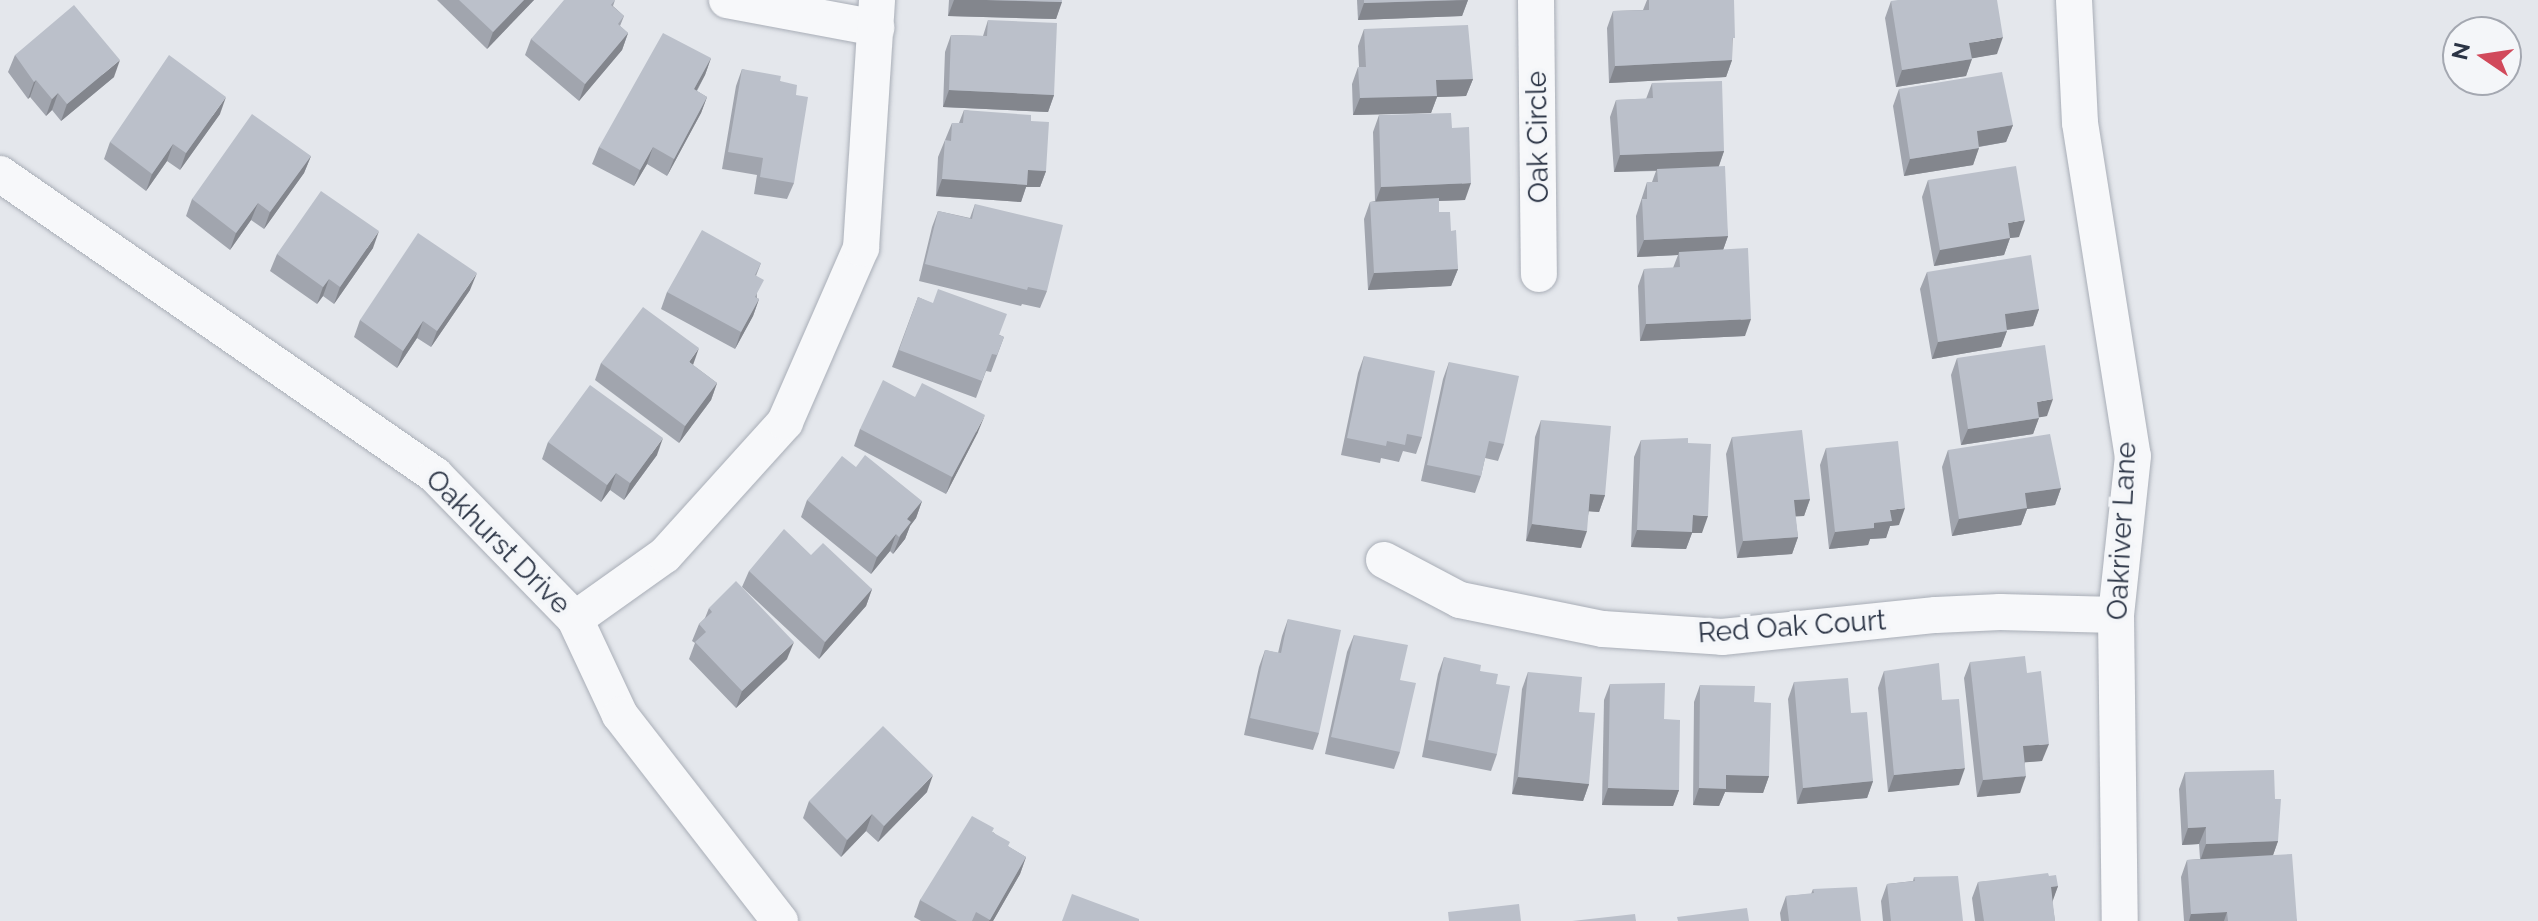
<!DOCTYPE html>
<html>
<head>
<meta charset="utf-8">
<style>
  body { margin:0 }
  #map { position:relative; width:2538px; height:921px; overflow:hidden; background:#e4e7ec; font-family:Raleway,sans-serif }
  div>[style] { position:absolute }
  .roads { filter:drop-shadow(0 0 2px #a9aeb7) drop-shadow(0 0 2px #a9aeb7) }
  .minor>* { height:36px; margin:-18px; padding:0 18px; transform-origin:18px; border-radius:18px; background:#f7f8fa }
  .wall>* { inset:0; background:#a1a5ae }
  .shaded-wall>* { inset:0; background:#83868d }
  .building>* { inset:0; background:#bbc0ca }
  span { translate:-50% -50%; white-space:nowrap; text-align:center; line-height:1.15; -webkit-text-stroke:8px #f4f6f9; paint-order:stroke }
  .street-label { font-size:28px; color:#2b3445 }
  .north { position:absolute; left:2442px; top:16px; width:80px; height:80px; box-sizing:border-box; background:#f4f6f9; border:2px solid #a4a8b1; border-radius:50%; rotate:283deg; font-size:22px; font-weight:700; line-height:32px; text-align:center; color:#2b3445 }
  .north::after { content:''; display:block; margin:auto; width:28px; height:36px; background:#d1495b; clip-path:polygon(50% 0,100% 100%,50% 72%,0 100%) }
</style>
</head>
<body>
<div id="map">
  <div class="roads">
    <div class="minor">
      <i style="left:727px;top:0;width:152px;rotate:10.6deg"></i>
      <i style="left:1536px;top:0;width:274px;rotate:89.4deg"></i>
      <i style="left:2074px;top:0;width:123px;rotate:87.2deg"></i>
      <i style="left:2080px;top:123px;width:337px;rotate:81deg"></i>
      <i style="left:2133px;top:456px;width:160px;rotate:96.1deg"></i>
      <i style="left:2116px;top:615px;width:306px;rotate:89.3deg"></i>
      <i style="left:0;top:174px;width:529px;rotate:34.68deg"></i>
      <i style="left:435px;top:475px;width:201px;rotate:45.8deg"></i>
      <i style="left:575px;top:619px;width:106px;rotate:64.9deg"></i>
      <i style="left:620px;top:715px;width:261px;rotate:52.2deg"></i>
      <i style="left:1384px;top:560px;width:86px;rotate:27.8deg"></i>
      <i style="left:1460px;top:600px;width:146px;rotate:11.5deg"></i>
      <i style="left:1603px;top:629px;width:119px;rotate:3.8deg"></i>
      <i style="left:1722px;top:637px;width:215px;rotate:-5.9deg"></i>
      <i style="left:1936px;top:615px;width:64px;rotate:-2.7deg"></i>
      <i style="left:2000px;top:612px;width:116px;rotate:1.5deg"></i>
      <i style="left:575px;top:619px;width:110px;rotate:-35.4deg"></i>
      <i style="left:665px;top:555px;width:179px;rotate:-47.9deg"></i>
      <i style="left:785px;top:422px;width:190px;rotate:-66.4deg"></i>
      <i style="left:861px;top:248px;width:249px;rotate:-86.3deg"></i>
    </div>
  </div>
  <div class="wall">
    <i style="clip-path:polygon(437px 0,534px 0,487px 49px)"></i>
    <i style="clip-path:polygon(615px 0,613px 6px,624px 16px,620px 26px,628px 33px,622px 50px,579px 101px,525px 55px,531px 39px)"></i>
    <i style="clip-path:polygon(949px 0,1062px 0,1056px 19px,948px 16px)"></i>
    <i style="clip-path:polygon(1357px 0,1468px 0,1462px 16px,1358px 20px)"></i>
    <i style="clip-path:polygon(1647px 0,1734px 0,1732px 60px,1726px 77px,1609px 83px,1607px 28px,1613px 11px,1643px 10px)"></i>
    <i style="clip-path:polygon(1891px 1px,1997px 54px,1972px 58px,1966px 76px,1896px 87px,1885px 18px)"></i>
    <i style="clip-path:polygon(988px 20px,1054px 95px,1048px 112px,943px 107px,945px 52px,951px 35px,983px 36px)"></i>
    <i style="clip-path:polygon(1364px 29px,1473px 79px,1466px 96px,1437px 97px,1431px 113px,1353px 115px,1352px 84px,1358px 67px,1359px 67px,1358px 46px)"></i>
    <i style="clip-path:polygon(15px 55px,114px 77px,61px 121px,52px 110px,46px 116px,30px 97px,28px 99px,8px 72px)"></i>
    <i style="clip-path:polygon(711px 58px,705px 75px,697px 91px,707px 97px,701px 113px,667px 176px,647px 164px,634px 186px,592px 164px,599px 147px)"></i>
    <i style="clip-path:polygon(742px 69px,780px 81px,796px 95px,794px 183px,787px 199px,754px 194px,757px 175px,722px 169px,736px 86px)"></i>
    <i style="clip-path:polygon(1652px 83px,1724px 151px,1719px 166px,1728px 236px,1723px 250px,1745px 336px,1640px 341px,1638px 286px,1644px 269px,1673px 268px,1678px 255px,1637px 257px,1636px 216px,1647px 182px,1652px 182px,1656px 171px,1614px 172px,1610px 117px,1616px 100px,1646px 99px)"></i>
    <i style="clip-path:polygon(1899px 89px,2013px 125px,2006px 142px,1979px 147px,1973px 165px,1904px 176px,1893px 106px)"></i>
    <i style="clip-path:polygon(964px 110px,1031px 121px,1046px 171px,1040px 187px,1026px 187px,1021px 202px,936px 196px,938px 157px,952px 123px,959px 123px)"></i>
    <i style="clip-path:polygon(220px 114px,180px 170px,167px 161px,146px 191px,104px 159px,110px 142px)"></i>
    <i style="clip-path:polygon(1379px 115px,1452px 128px,1465px 200px,1439px 201px,1439px 212px,1451px 231px,1458px 269px,1451px 286px,1368px 290px,1364px 219px,1370px 202px,1375px 201px,1373px 132px)"></i>
    <i style="clip-path:polygon(311px 156px,304px 173px,264px 229px,251px 220px,230px 250px,186px 216px,192px 199px)"></i>
    <i style="clip-path:polygon(1928px 180px,2019px 237px,2010px 238px,2004px 255px,1934px 266px,1922px 197px)"></i>
    <i style="clip-path:polygon(975px 204px,1047px 291px,1040px 308px,1022px 304px,1021px 306px,919px 281px,932px 227px,938px 211px,970px 218px)"></i>
    <i style="clip-path:polygon(373px 248px,334px 304px,323px 296px,317px 304px,270px 271px,277px 254px)"></i>
    <i style="clip-path:polygon(761px 263px,756px 276px,757px 298px,759px 299px,753px 316px,735px 349px,661px 309px,667px 292px)"></i>
    <i style="clip-path:polygon(1927px 272px,2039px 309px,2033px 326px,2007px 330px,2001px 347px,1932px 359px,1920px 289px)"></i>
    <i style="clip-path:polygon(470px 290px,431px 347px,417px 338px,397px 368px,354px 337px,360px 320px)"></i>
    <i style="clip-path:polygon(918px 297px,1004px 337px,991px 372px,986px 371px,976px 398px,892px 367px)"></i>
    <i style="clip-path:polygon(1364px 356px,1422px 437px,1416px 454px,1403px 451px,1399px 462px,1381px 458px,1380px 463px,1341px 455px,1358px 373px)"></i>
    <i style="clip-path:polygon(1957px 358px,2047px 416px,2039px 417px,2033px 434px,1961px 445px,1951px 375px)"></i>
    <i style="clip-path:polygon(1449px 362px,1504px 444px,1498px 461px,1485px 458px,1481px 476px,1475px 493px,1421px 481px,1443px 379px)"></i>
    <i style="clip-path:polygon(601px 363px,693px 365px,717px 383px,711px 400px,679px 443px,595px 380px)"></i>
    <i style="clip-path:polygon(1541px 420px,1605px 495px,1599px 512px,1589px 511px,1581px 548px,1526px 541px,1535px 437px)"></i>
    <i style="clip-path:polygon(860px 429px,978px 432px,946px 494px,854px 446px)"></i>
    <i style="clip-path:polygon(1732px 437px,1810px 499px,1804px 516px,1795px 516px,1798px 537px,1792px 554px,1737px 558px,1726px 454px)"></i>
    <i style="clip-path:polygon(1641px 440px,1702px 533px,1692px 533px,1686px 549px,1631px 547px,1634px 457px)"></i>
    <i style="clip-path:polygon(548px 442px,657px 455px,624px 500px,610px 490px,601px 502px,542px 459px)"></i>
    <i style="clip-path:polygon(1826px 448px,1899px 525px,1890px 526px,1886px 538px,1870px 539px,1868px 545px,1829px 549px,1820px 465px)"></i>
    <i style="clip-path:polygon(1948px 450px,2061px 488px,2055px 505px,2027px 509px,2021px 525px,1952px 536px,1942px 467px)"></i>
    <i style="clip-path:polygon(807px 500px,922px 501px,916px 518px,910px 526px,905px 539px,893px 554px,890px 551px,871px 574px,801px 517px)"></i>
    <i style="clip-path:polygon(811px 555px,872px 589px,866px 606px,819px 659px,742px 587px,749px 571px)"></i>
    <i style="clip-path:polygon(709px 608px,787px 659px,736px 708px,689px 659px,695px 643px,692px 641px,699px 624px,705px 618px)"></i>
    <i style="clip-path:polygon(1288px 619px,1319px 733px,1313px 750px,1244px 735px,1259px 667px,1265px 650px,1278px 653px,1282px 636px)"></i>
    <i style="clip-path:polygon(1354px 635px,1400px 680px,1400px 752px,1394px 769px,1325px 754px,1347px 652px)"></i>
    <i style="clip-path:polygon(1444px 657px,1480px 671px,1496px 684px,1497px 754px,1491px 771px,1422px 757px,1438px 674px)"></i>
    <i style="clip-path:polygon(1970px 662px,2027px 673px,2042px 761px,2025px 762px,2020px 793px,1977px 797px,1964px 678px)"></i>
    <i style="clip-path:polygon(1884px 671px,1942px 700px,1959px 785px,1888px 792px,1878px 688px)"></i>
    <i style="clip-path:polygon(1528px 672px,1579px 712px,1589px 784px,1583px 801px,1512px 794px,1522px 689px)"></i>
    <i style="clip-path:polygon(1794px 682px,1851px 713px,1873px 781px,1867px 798px,1797px 804px,1788px 699px)"></i>
    <i style="clip-path:polygon(1610px 684px,1664px 719px,1679px 790px,1673px 806px,1602px 805px,1604px 700px)"></i>
    <i style="clip-path:polygon(1700px 685px,1754px 702px,1769px 776px,1763px 793px,1725px 792px,1719px 806px,1693px 805px,1694px 702px)"></i>
    <i style="clip-path:polygon(2185px 772px,2275px 799px,2278px 841px,2273px 855px,2297px 921px,2184px 921px,2181px 877px,2187px 860px,2200px 859px,2199px 844px,2182px 845px,2179px 789px)"></i>
    <i style="clip-path:polygon(927px 792px,878px 842px,866px 831px,841px 857px,803px 818px,809px 801px)"></i>
    <i style="clip-path:polygon(993px 832px,1009px 847px,1026px 857px,1020px 874px,993px 921px,921px 921px,914px 917px,920px 900px)"></i>
    <i style="clip-path:polygon(2049px 876px,2058px 886px,2052px 901px,2055px 921px,1975px 921px,1972px 898px,1978px 882px)"></i>
    <i style="clip-path:polygon(1914px 877px,1963px 921px,1883px 921px,1881px 901px,1887px 884px,1913px 881px)"></i>
    <i style="clip-path:polygon(1813px 889px,1861px 921px,1781px 921px,1780px 913px,1786px 896px,1811px 894px)"></i>
  </div>
  <div class="shaded-wall">
    <i style="clip-path:polygon(524px 0,534px 0,487px 49px,493px 32px)"></i>
    <i style="clip-path:polygon(954px 0,986px 0,1062px 2px,1056px 19px,948px 16px)"></i>
    <i style="clip-path:polygon(1468px 0,1462px 16px,1358px 20px,1364px 3px)"></i>
    <i style="clip-path:polygon(628px 33px,622px 50px,579px 101px,585px 84px)"></i>
    <i style="clip-path:polygon(2003px 37px,1997px 54px,1963px 60px,1969px 43px)"></i>
    <i style="clip-path:polygon(711px 58px,705px 75px,688px 106px,694px 89px)"></i>
    <i style="clip-path:polygon(1972px 59px,1966px 76px,1896px 87px,1902px 70px)"></i>
    <i style="clip-path:polygon(120px 60px,114px 77px,61px 121px,67px 104px)"></i>
    <i style="clip-path:polygon(1732px 60px,1726px 77px,1609px 83px,1615px 66px)"></i>
    <i style="clip-path:polygon(1473px 79px,1466px 96px,1437px 97px,1431px 113px,1353px 115px,1360px 98px,1436px 80px)"></i>
    <i style="clip-path:polygon(36px 80px,30px 97px,28px 99px,34px 82px)"></i>
    <i style="clip-path:polygon(949px 90px,1054px 95px,1048px 112px,943px 107px)"></i>
    <i style="clip-path:polygon(58px 93px,52px 110px,46px 116px,52px 99px)"></i>
    <i style="clip-path:polygon(226px 97px,220px 114px,180px 170px,186px 153px)"></i>
    <i style="clip-path:polygon(707px 97px,701px 113px,667px 176px,674px 159px)"></i>
    <i style="clip-path:polygon(2013px 125px,2006px 142px,1971px 148px,1977px 131px)"></i>
    <i style="clip-path:polygon(173px 144px,167px 161px,146px 191px,152px 174px)"></i>
    <i style="clip-path:polygon(653px 147px,647px 164px,634px 186px,640px 170px)"></i>
    <i style="clip-path:polygon(1979px 148px,1973px 165px,1904px 176px,1910px 159px)"></i>
    <i style="clip-path:polygon(1724px 151px,1718px 168px,1614px 172px,1620px 155px)"></i>
    <i style="clip-path:polygon(311px 156px,304px 173px,264px 229px,270px 212px)"></i>
    <i style="clip-path:polygon(1028px 170px,1046px 171px,1040px 187px,1026px 187px,1021px 202px,936px 196px,942px 179px)"></i>
    <i style="clip-path:polygon(1471px 183px,1465px 200px,1375px 203px,1381px 187px)"></i>
    <i style="clip-path:polygon(258px 203px,251px 220px,230px 250px,236px 233px)"></i>
    <i style="clip-path:polygon(2025px 220px,2019px 237px,2010px 238px,2004px 255px,1934px 266px,1940px 250px,2008px 223px)"></i>
    <i style="clip-path:polygon(379px 231px,373px 248px,334px 304px,340px 287px)"></i>
    <i style="clip-path:polygon(1728px 236px,1722px 253px,1679px 252px,1678px 255px,1637px 257px,1644px 240px)"></i>
    <i style="clip-path:polygon(1458px 269px,1451px 286px,1368px 290px,1374px 273px)"></i>
    <i style="clip-path:polygon(477px 273px,470px 290px,431px 347px,437px 331px)"></i>
    <i style="clip-path:polygon(329px 279px,323px 296px,317px 304px,323px 287px)"></i>
    <i style="clip-path:polygon(759px 299px,753px 316px,735px 349px,741px 332px)"></i>
    <i style="clip-path:polygon(2039px 309px,2033px 326px,1998px 331px,2005px 314px)"></i>
    <i style="clip-path:polygon(1751px 319px,1745px 336px,1640px 341px,1646px 324px)"></i>
    <i style="clip-path:polygon(423px 321px,417px 338px,397px 368px,403px 351px)"></i>
    <i style="clip-path:polygon(2007px 331px,2001px 347px,1932px 359px,1938px 342px)"></i>
    <i style="clip-path:polygon(699px 348px,693px 365px,689px 362px)"></i>
    <i style="clip-path:polygon(717px 383px,711px 400px,679px 443px,685px 426px)"></i>
    <i style="clip-path:polygon(2053px 399px,2047px 416px,2030px 419px,2037px 402px)"></i>
    <i style="clip-path:polygon(985px 415px,978px 432px,946px 494px,952px 477px)"></i>
    <i style="clip-path:polygon(2039px 418px,2033px 434px,1961px 445px,1968px 429px)"></i>
    <i style="clip-path:polygon(663px 438px,657px 455px,624px 500px,630px 483px)"></i>
    <i style="clip-path:polygon(616px 473px,610px 490px,601px 502px,607px 485px)"></i>
    <i style="clip-path:polygon(2061px 488px,2055px 505px,2027px 509px,2021px 525px,1952px 536px,1959px 519px,2025px 493px)"></i>
    <i style="clip-path:polygon(1590px 494px,1605px 495px,1599px 512px,1584px 511px)"></i>
    <i style="clip-path:polygon(1810px 499px,1804px 516px,1787px 517px,1794px 500px)"></i>
    <i style="clip-path:polygon(922px 501px,916px 518px,910px 526px,905px 539px,893px 554px,907px 519px)"></i>
    <i style="clip-path:polygon(1905px 508px,1899px 525px,1890px 526px,1886px 538px,1870px 539px,1868px 545px,1829px 549px,1835px 532px,1874px 523px,1890px 510px)"></i>
    <i style="clip-path:polygon(1693px 515px,1708px 516px,1702px 533px,1692px 533px,1686px 549px,1631px 547px,1637px 530px)"></i>
    <i style="clip-path:polygon(1532px 524px,1587px 531px,1581px 548px,1526px 541px)"></i>
    <i style="clip-path:polygon(896px 534px,890px 551px,871px 574px,877px 557px)"></i>
    <i style="clip-path:polygon(1798px 537px,1792px 554px,1737px 558px,1743px 541px)"></i>
    <i style="clip-path:polygon(872px 589px,866px 606px,819px 659px,825px 642px)"></i>
    <i style="clip-path:polygon(794px 642px,787px 659px,736px 708px,742px 691px)"></i>
    <i style="clip-path:polygon(2049px 744px,2042px 761px,2017px 763px,2023px 746px)"></i>
    <i style="clip-path:polygon(1965px 768px,1959px 785px,1888px 792px,1894px 775px)"></i>
    <i style="clip-path:polygon(933px 775px,927px 792px,878px 842px,884px 826px)"></i>
    <i style="clip-path:polygon(1726px 775px,1769px 776px,1763px 793px,1725px 792px,1719px 806px,1693px 805px,1699px 788px)"></i>
    <i style="clip-path:polygon(2026px 776px,2020px 793px,1977px 797px,1983px 780px)"></i>
    <i style="clip-path:polygon(1518px 777px,1589px 784px,1583px 801px,1512px 794px)"></i>
    <i style="clip-path:polygon(1873px 781px,1867px 798px,1797px 804px,1803px 788px)"></i>
    <i style="clip-path:polygon(1608px 788px,1679px 790px,1673px 806px,1602px 805px)"></i>
    <i style="clip-path:polygon(872px 814px,866px 831px,841px 857px,847px 840px)"></i>
    <i style="clip-path:polygon(2206px 827px,2199px 844px,2182px 845px,2188px 828px)"></i>
    <i style="clip-path:polygon(2278px 841px,2272px 858px,2200px 861px,2206px 844px)"></i>
    <i style="clip-path:polygon(1026px 857px,1020px 874px,993px 921px,989px 921px)"></i>
    <i style="clip-path:polygon(2058px 886px,2052px 903px,2051px 887px)"></i>
    <i style="clip-path:polygon(2227px 912px,2224px 921px,2189px 921px,2191px 914px)"></i>
  </div>
  <div class="building">
    <i style="clip-path:polygon(459px 0,524px 0,493px 32px)"></i>
    <i style="clip-path:polygon(564px 0,615px 0,611px 5px,624px 16px,618px 24px,628px 33px,585px 84px,531px 39px)"></i>
    <i style="clip-path:polygon(986px 0,1062px 0,1062px 2px)"></i>
    <i style="clip-path:polygon(1364px 0,1457px 0,1364px 3px)"></i>
    <i style="clip-path:polygon(1649px 0,1734px 0,1735px 38px,1732px 38px,1732px 60px,1615px 66px,1613px 11px,1649px 10px)"></i>
    <i style="clip-path:polygon(1898px 0,1997px 0,2003px 37px,1969px 43px,1972px 59px,1902px 70px,1891px 1px)"></i>
    <i style="clip-path:polygon(74px 5px,120px 60px,67px 104px,58px 93px,52px 99px,36px 80px,34px 82px,15px 55px)"></i>
    <i style="clip-path:polygon(988px 20px,1057px 23px,1054px 95px,949px 90px,951px 35px,987px 36px)"></i>
    <i style="clip-path:polygon(1468px 25px,1473px 79px,1436px 80px,1437px 96px,1360px 98px,1358px 67px,1366px 67px,1364px 29px)"></i>
    <i style="clip-path:polygon(663px 33px,711px 58px,694px 89px,707px 97px,674px 159px,653px 147px,640px 170px,599px 147px)"></i>
    <i style="clip-path:polygon(169px 55px,226px 97px,186px 153px,173px 144px,152px 174px,110px 142px)"></i>
    <i style="clip-path:polygon(742px 69px,781px 76px,780px 81px,797px 85px,796px 95px,808px 97px,794px 183px,760px 177px,763px 158px,728px 152px)"></i>
    <i style="clip-path:polygon(2002px 72px,2013px 125px,1977px 131px,1979px 148px,1910px 159px,1899px 89px)"></i>
    <i style="clip-path:polygon(1722px 81px,1724px 151px,1620px 155px,1616px 100px,1653px 98px,1652px 83px)"></i>
    <i style="clip-path:polygon(964px 110px,1031px 115px,1031px 121px,1049px 122px,1046px 171px,1028px 170px,1027px 185px,942px 179px,945px 140px,951px 141px,952px 123px,963px 123px)"></i>
    <i style="clip-path:polygon(1451px 113px,1452px 128px,1469px 127px,1471px 183px,1381px 187px,1379px 115px)"></i>
    <i style="clip-path:polygon(252px 114px,311px 156px,270px 212px,258px 203px,236px 233px,192px 199px)"></i>
    <i style="clip-path:polygon(1725px 166px,1728px 236px,1644px 240px,1642px 199px,1647px 199px,1647px 182px,1658px 182px,1657px 169px)"></i>
    <i style="clip-path:polygon(2016px 166px,2025px 220px,2008px 223px,2010px 238px,1940px 250px,1928px 180px)"></i>
    <i style="clip-path:polygon(321px 191px,379px 231px,340px 287px,329px 279px,323px 287px,277px 254px)"></i>
    <i style="clip-path:polygon(1439px 198px,1439px 212px,1450px 212px,1451px 231px,1456px 230px,1458px 269px,1374px 273px,1370px 202px)"></i>
    <i style="clip-path:polygon(975px 204px,1063px 225px,1047px 291px,1028px 287px,1027px 290px,925px 264px,938px 211px,972px 219px)"></i>
    <i style="clip-path:polygon(702px 230px,761px 263px,755px 275px,764px 280px,755px 297px,759px 299px,741px 332px,667px 292px)"></i>
    <i style="clip-path:polygon(418px 233px,477px 273px,437px 331px,423px 321px,403px 351px,360px 320px)"></i>
    <i style="clip-path:polygon(1748px 248px,1751px 319px,1646px 324px,1644px 269px,1680px 267px,1679px 252px)"></i>
    <i style="clip-path:polygon(2031px 255px,2039px 309px,2005px 314px,2007px 331px,1938px 342px,1927px 272px)"></i>
    <i style="clip-path:polygon(938px 289px,1007px 314px,999px 335px,1004px 337px,997px 355px,992px 354px,982px 381px,899px 350px,918px 297px,933px 303px)"></i>
    <i style="clip-path:polygon(643px 307px,699px 348px,689px 362px,717px 383px,685px 426px,601px 363px)"></i>
    <i style="clip-path:polygon(2045px 345px,2053px 399px,2037px 402px,2039px 418px,1968px 429px,1957px 358px)"></i>
    <i style="clip-path:polygon(1364px 356px,1435px 371px,1422px 437px,1407px 434px,1405px 445px,1387px 441px,1386px 446px,1347px 438px)"></i>
    <i style="clip-path:polygon(1449px 362px,1519px 376px,1504px 444px,1489px 441px,1481px 476px,1427px 465px)"></i>
    <i style="clip-path:polygon(883px 380px,915px 397px,922px 383px,985px 415px,952px 477px,860px 429px)"></i>
    <i style="clip-path:polygon(590px 385px,663px 438px,630px 483px,616px 473px,607px 485px,548px 442px)"></i>
    <i style="clip-path:polygon(1541px 420px,1611px 426px,1605px 495px,1590px 494px,1587px 531px,1532px 524px)"></i>
    <i style="clip-path:polygon(1802px 430px,1810px 499px,1794px 500px,1798px 537px,1743px 541px,1732px 437px)"></i>
    <i style="clip-path:polygon(2050px 434px,2061px 488px,2025px 493px,2027px 508px,1959px 519px,1948px 450px)"></i>
    <i style="clip-path:polygon(1688px 438px,1688px 443px,1711px 444px,1708px 516px,1693px 515px,1692px 532px,1637px 530px,1641px 440px)"></i>
    <i style="clip-path:polygon(1898px 441px,1905px 508px,1890px 510px,1892px 521px,1874px 523px,1874px 528px,1835px 532px,1826px 448px)"></i>
    <i style="clip-path:polygon(865px 455px,922px 501px,907px 519px,911px 522px,899px 537px,896px 534px,877px 557px,807px 500px,842px 456px,856px 467px)"></i>
    <i style="clip-path:polygon(784px 529px,811px 555px,823px 543px,872px 589px,825px 642px,749px 571px)"></i>
    <i style="clip-path:polygon(736px 581px,794px 642px,742px 691px,695px 642px,706px 632px,699px 624px,712px 612px,709px 608px)"></i>
    <i style="clip-path:polygon(1288px 619px,1341px 630px,1319px 733px,1250px 718px,1265px 650px,1281px 653px)"></i>
    <i style="clip-path:polygon(1354px 635px,1408px 645px,1400px 680px,1416px 683px,1400px 752px,1331px 737px)"></i>
    <i style="clip-path:polygon(2025px 656px,2027px 673px,2041px 671px,2049px 744px,2023px 746px,2026px 776px,1983px 780px,1970px 662px)"></i>
    <i style="clip-path:polygon(1444px 657px,1481px 665px,1480px 671px,1498px 674px,1496px 684px,1510px 686px,1497px 754px,1428px 740px)"></i>
    <i style="clip-path:polygon(1939px 663px,1942px 700px,1959px 699px,1965px 768px,1894px 775px,1884px 671px)"></i>
    <i style="clip-path:polygon(1528px 672px,1582px 677px,1579px 712px,1595px 713px,1589px 784px,1518px 777px)"></i>
    <i style="clip-path:polygon(1848px 678px,1851px 713px,1867px 712px,1873px 781px,1803px 788px,1794px 682px)"></i>
    <i style="clip-path:polygon(1665px 683px,1664px 719px,1680px 720px,1679px 790px,1608px 788px,1610px 684px)"></i>
    <i style="clip-path:polygon(1700px 685px,1755px 686px,1754px 702px,1771px 703px,1769px 776px,1726px 775px,1726px 789px,1699px 788px)"></i>
    <i style="clip-path:polygon(883px 726px,933px 775px,884px 826px,872px 814px,847px 840px,809px 801px)"></i>
    <i style="clip-path:polygon(2274px 770px,2275px 799px,2281px 799px,2278px 841px,2206px 844px,2206px 827px,2188px 828px,2185px 772px)"></i>
    <i style="clip-path:polygon(972px 816px,994px 828px,992px 832px,1010px 842px,1008px 846px,1026px 857px,990px 920px,976px 912px,972px 921px,957px 921px,920px 900px)"></i>
    <i style="clip-path:polygon(2292px 854px,2297px 921px,2228px 921px,2227px 912px,2191px 914px,2187px 860px)"></i>
    <i style="clip-path:polygon(2048px 873px,2049px 876px,2056px 875px,2058px 886px,2051px 887px,2055px 921px,1984px 921px,1978px 882px)"></i>
    <i style="clip-path:polygon(1958px 876px,1963px 921px,1891px 921px,1887px 884px,1915px 881px,1914px 877px)"></i>
    <i style="clip-path:polygon(1857px 887px,1861px 921px,1789px 921px,1786px 896px,1814px 893px,1813px 889px)"></i>
    <i style="clip-path:polygon(1072px 894px,1139px 919px,1139px 921px,1062px 921px)"></i>
    <i style="clip-path:polygon(1519px 904px,1521px 921px,1449px 921px,1448px 912px)"></i>
    <i style="clip-path:polygon(1747px 908px,1749px 921px,1678px 921px,1677px 917px)"></i>
    <i style="clip-path:polygon(1635px 914px,1636px 921px,1572px 921px)"></i>
  </div>
  <div class="street-label">
    <span style="left:1538px;top:137px;rotate:-91deg">Oak Circle</span>
    <span style="left:2122px;top:531px;rotate:-87deg">Oakriver Lane</span>
    <span style="left:498px;top:542px;rotate:45deg">Oakhurst Drive</span>
    <span style="left:1792px;top:627px;rotate:-4deg">Red Oak Court</span>
  </div>
  <div class="north">N</div>
</div>
</body>
</html>
